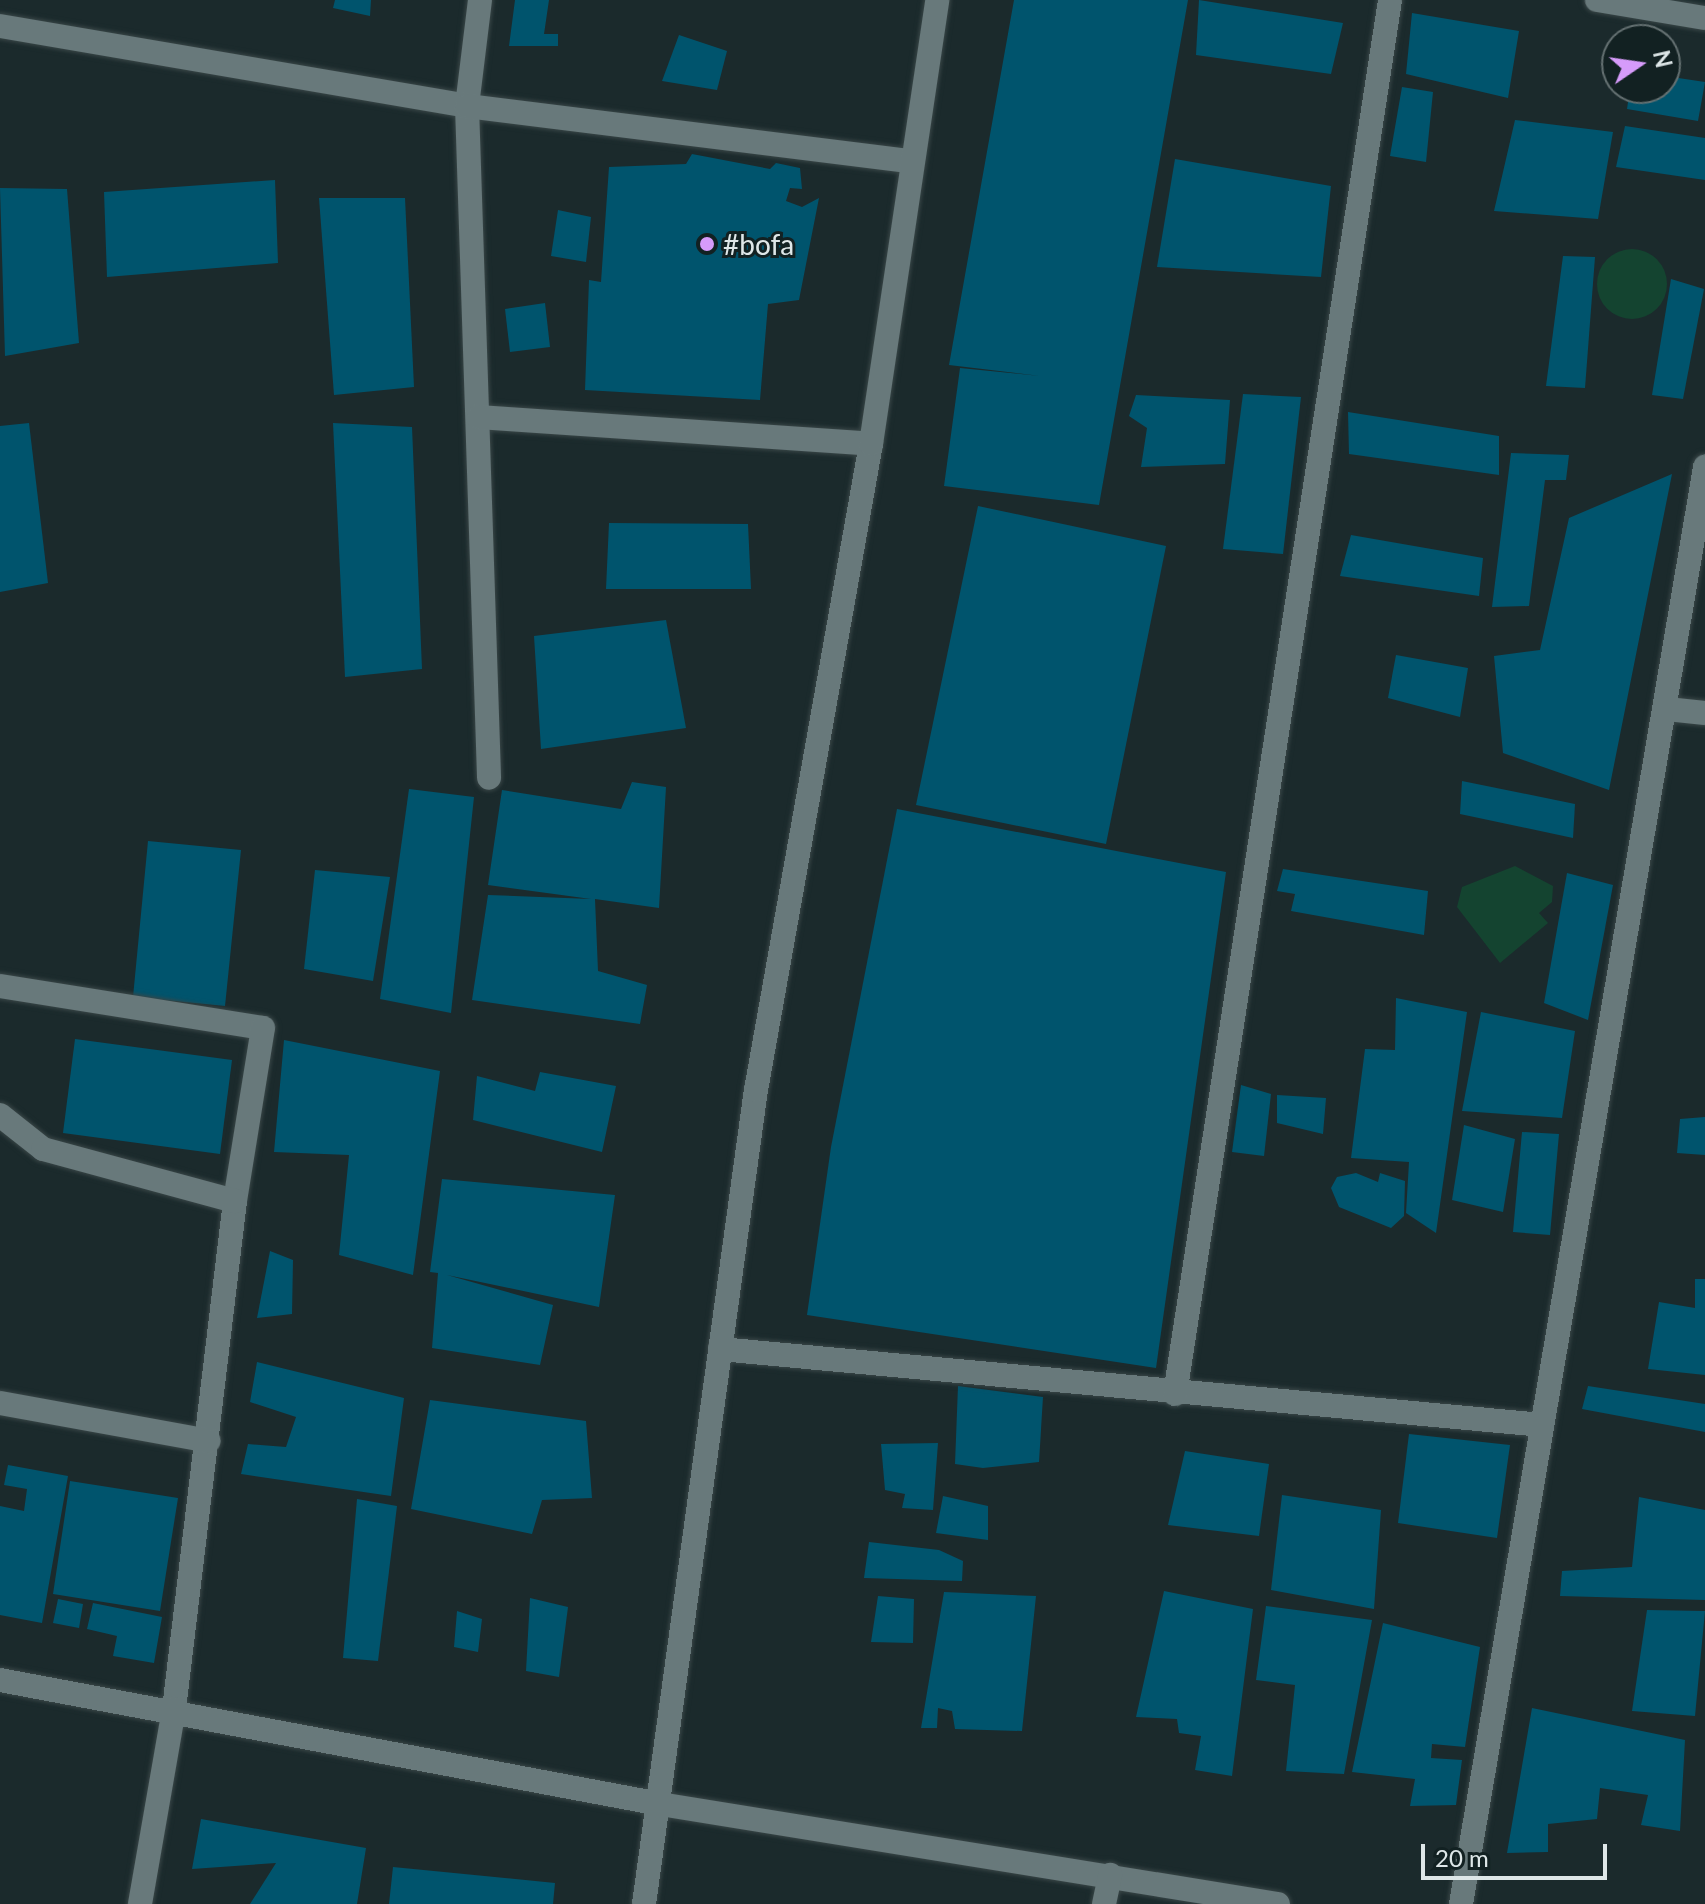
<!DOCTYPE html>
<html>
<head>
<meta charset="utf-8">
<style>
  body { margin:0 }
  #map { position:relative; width:1705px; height:1904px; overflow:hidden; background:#1b2a2c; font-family:Lato,sans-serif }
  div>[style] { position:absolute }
  .green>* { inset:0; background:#144430 }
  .round { border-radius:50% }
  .building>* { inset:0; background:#00546d }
  .roads { filter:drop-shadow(0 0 2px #394647) drop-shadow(0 0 2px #394647) }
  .street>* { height:24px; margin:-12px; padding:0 12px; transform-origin:12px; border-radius:12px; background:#68797b }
  .dots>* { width:22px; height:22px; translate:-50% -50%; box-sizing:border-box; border:4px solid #122122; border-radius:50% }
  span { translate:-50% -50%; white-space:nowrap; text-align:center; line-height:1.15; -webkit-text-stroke:6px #122122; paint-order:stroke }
  .poi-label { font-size:28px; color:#dee7e8 }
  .left { translate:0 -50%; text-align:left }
  .north { position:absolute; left:1601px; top:24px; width:80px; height:80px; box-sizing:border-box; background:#122122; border:2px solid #647071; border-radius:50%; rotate:77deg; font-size:22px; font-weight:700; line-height:32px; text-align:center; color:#dee7e8 }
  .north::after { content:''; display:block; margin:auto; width:28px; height:36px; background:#d69bfa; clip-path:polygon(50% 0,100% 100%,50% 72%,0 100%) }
  .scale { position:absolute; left:1421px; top:1844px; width:186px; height:36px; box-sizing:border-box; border:4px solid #dee7e8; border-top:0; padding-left:10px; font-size:24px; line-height:28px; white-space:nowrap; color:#dee7e8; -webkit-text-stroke:6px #122122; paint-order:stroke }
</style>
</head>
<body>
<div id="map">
  <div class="green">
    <i class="round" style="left:1597px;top:249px;width:70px;height:70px"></i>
    <i style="clip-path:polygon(1515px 866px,1553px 886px,1552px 902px,1539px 913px,1548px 923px,1500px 963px,1457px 907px,1462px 887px)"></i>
  </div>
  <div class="building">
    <i style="clip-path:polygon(335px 0,371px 0,370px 16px,333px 8px)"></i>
    <i style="clip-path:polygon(515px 0,549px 0,544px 34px,558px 34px,558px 46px,509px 46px)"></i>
    <i style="clip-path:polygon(1014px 0,1188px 0,1099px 505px,944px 486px,960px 368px,1040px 376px,949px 365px)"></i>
    <i style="clip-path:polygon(1199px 0,1343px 23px,1331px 74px,1196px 55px)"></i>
    <i style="clip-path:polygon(1412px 13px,1519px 31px,1508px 98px,1406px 74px)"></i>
    <i style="clip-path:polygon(679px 35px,727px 51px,717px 90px,662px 81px)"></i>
    <i style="clip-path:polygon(1665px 76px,1705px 82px,1698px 121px,1627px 109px,1630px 88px,1665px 88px)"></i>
    <i style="clip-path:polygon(1402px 87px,1433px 92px,1426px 162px,1390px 156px)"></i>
    <i style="clip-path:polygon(1515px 120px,1613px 132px,1598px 219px,1494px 211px)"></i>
    <i style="clip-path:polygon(1625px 126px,1705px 138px,1705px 180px,1616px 167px)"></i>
    <i style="clip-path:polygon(692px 154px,770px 169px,776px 163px,800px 168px,802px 189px,790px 188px,786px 201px,802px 207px,819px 198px,799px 300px,768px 304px,760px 400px,585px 390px,589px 280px,601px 282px,609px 167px,686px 164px)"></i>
    <i style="clip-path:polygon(1175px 159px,1331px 186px,1321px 277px,1157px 267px)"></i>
    <i style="clip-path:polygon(275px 180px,278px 263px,107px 277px,104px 192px)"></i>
    <i style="clip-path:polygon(0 188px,67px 189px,79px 343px,5px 356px)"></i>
    <i style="clip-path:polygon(319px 198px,405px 198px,414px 387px,334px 395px)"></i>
    <i style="clip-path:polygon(558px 210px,591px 217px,586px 262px,551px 256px)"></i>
    <i style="clip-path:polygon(1563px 256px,1595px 257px,1585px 388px,1546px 386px)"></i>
    <i style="clip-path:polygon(1671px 279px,1704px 289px,1683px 399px,1652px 395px)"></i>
    <i style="clip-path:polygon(545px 303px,550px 347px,510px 352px,505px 309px)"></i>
    <i style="clip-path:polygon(1243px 394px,1301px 397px,1283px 554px,1223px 549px)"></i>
    <i style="clip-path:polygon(1136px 395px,1230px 400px,1225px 464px,1141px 467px,1147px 428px,1129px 416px)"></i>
    <i style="clip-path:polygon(1348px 412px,1499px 436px,1499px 475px,1349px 454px)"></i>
    <i style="clip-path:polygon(29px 423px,48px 583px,0 592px,0 426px)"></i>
    <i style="clip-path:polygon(333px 423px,412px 427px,422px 669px,345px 677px)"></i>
    <i style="clip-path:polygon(1511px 453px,1569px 455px,1566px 480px,1545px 480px,1529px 606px,1492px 607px)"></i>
    <i style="clip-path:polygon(1672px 474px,1609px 790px,1503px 753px,1494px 656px,1540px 650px,1569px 518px)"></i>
    <i style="clip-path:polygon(978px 506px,1166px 546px,1106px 844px,916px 805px)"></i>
    <i style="clip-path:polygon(609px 523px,748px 524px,751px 589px,606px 589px)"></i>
    <i style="clip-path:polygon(1351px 535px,1483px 558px,1479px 596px,1340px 576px)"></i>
    <i style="clip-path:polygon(666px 620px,686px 728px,541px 749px,534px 636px)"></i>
    <i style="clip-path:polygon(1396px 655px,1468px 668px,1460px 717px,1388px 698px)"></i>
    <i style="clip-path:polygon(1462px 781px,1575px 804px,1573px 838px,1460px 814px)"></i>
    <i style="clip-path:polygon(632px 782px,666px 787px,659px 908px,595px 899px,598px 971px,647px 985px,640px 1024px,472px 1000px,488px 895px,591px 899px,488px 885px,502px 790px,621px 809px)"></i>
    <i style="clip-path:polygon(409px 789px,474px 797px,451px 1013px,380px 999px)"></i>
    <i style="clip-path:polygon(897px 809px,1226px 872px,1156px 1368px,807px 1315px,831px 1147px)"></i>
    <i style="clip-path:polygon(148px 841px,241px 850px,225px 1006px,133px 997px)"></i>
    <i style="clip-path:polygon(1283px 869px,1428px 891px,1424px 935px,1291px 911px,1295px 894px,1277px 891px)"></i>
    <i style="clip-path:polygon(315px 870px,390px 877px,373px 981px,304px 969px)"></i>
    <i style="clip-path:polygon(1567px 873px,1613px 885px,1588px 1020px,1544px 1003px)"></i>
    <i style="clip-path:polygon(1396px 998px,1467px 1012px,1436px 1233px,1406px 1213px,1409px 1162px,1351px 1158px,1365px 1049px,1395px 1050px)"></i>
    <i style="clip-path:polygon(1481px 1012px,1575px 1031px,1562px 1118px,1462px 1111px)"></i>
    <i style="clip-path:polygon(75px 1039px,232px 1060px,220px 1154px,63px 1133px)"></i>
    <i style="clip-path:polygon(284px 1040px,440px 1071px,413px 1275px,339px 1255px,349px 1155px,274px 1152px)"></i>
    <i style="clip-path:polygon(540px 1072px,616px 1086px,602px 1152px,473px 1120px,477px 1076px,535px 1091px)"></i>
    <i style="clip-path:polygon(1241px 1085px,1271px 1094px,1264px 1156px,1232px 1152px)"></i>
    <i style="clip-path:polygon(1277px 1095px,1326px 1098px,1323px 1134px,1277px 1123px)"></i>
    <i style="clip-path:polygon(1705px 1117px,1705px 1155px,1677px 1153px,1680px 1119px)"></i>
    <i style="clip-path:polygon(1464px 1125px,1515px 1139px,1503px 1212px,1452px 1200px)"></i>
    <i style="clip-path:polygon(1522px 1132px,1559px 1134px,1550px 1235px,1513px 1232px)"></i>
    <i style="clip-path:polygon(1356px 1173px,1378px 1182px,1380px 1173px,1405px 1181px,1404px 1216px,1391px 1228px,1339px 1207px,1331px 1188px,1337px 1177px)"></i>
    <i style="clip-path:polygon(442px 1179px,615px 1195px,599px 1307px,447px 1275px,553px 1305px,540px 1365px,432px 1348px,438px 1273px,430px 1272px)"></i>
    <i style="clip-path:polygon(270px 1251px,293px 1260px,292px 1314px,257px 1318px)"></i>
    <i style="clip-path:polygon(1695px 1279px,1705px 1279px,1705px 1375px,1648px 1369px,1659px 1302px,1695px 1308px)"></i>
    <i style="clip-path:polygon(257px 1362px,404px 1398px,391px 1496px,241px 1474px,248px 1444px,286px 1447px,296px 1417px,250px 1402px)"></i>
    <i style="clip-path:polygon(958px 1386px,1043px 1397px,1039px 1462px,983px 1468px,955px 1464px)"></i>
    <i style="clip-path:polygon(1588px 1386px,1705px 1404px,1705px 1432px,1582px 1409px)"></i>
    <i style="clip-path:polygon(430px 1400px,586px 1421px,592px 1498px,542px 1500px,532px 1534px,411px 1509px)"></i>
    <i style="clip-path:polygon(1409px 1434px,1510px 1445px,1497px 1538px,1398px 1523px)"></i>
    <i style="clip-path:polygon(938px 1443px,933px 1510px,902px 1508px,905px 1494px,885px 1490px,881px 1444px)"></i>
    <i style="clip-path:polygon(1185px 1451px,1269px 1464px,1259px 1536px,1168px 1525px)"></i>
    <i style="clip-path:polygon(8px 1465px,68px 1476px,42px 1623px,0 1615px,0 1506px,24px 1511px,27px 1489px,4px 1485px)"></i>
    <i style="clip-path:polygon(70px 1481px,178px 1498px,160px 1611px,53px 1594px)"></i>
    <i style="clip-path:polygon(1282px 1495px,1381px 1510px,1374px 1609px,1271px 1590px)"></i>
    <i style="clip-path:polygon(943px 1496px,988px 1506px,988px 1540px,936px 1533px)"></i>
    <i style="clip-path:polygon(1639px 1497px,1705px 1510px,1705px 1600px,1560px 1596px,1562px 1571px,1632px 1567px)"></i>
    <i style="clip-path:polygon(357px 1499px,397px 1506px,378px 1661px,343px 1658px)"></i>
    <i style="clip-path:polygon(869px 1542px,939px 1550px,963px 1561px,962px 1581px,864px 1578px)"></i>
    <i style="clip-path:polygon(1164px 1591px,1253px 1609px,1232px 1776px,1195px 1770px,1201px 1736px,1179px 1733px,1177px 1719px,1136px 1717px)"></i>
    <i style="clip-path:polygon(944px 1592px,1036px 1596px,1022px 1731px,955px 1729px,952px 1711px,938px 1708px,937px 1728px,921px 1728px)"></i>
    <i style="clip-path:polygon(878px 1596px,914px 1599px,913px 1643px,871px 1642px)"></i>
    <i style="clip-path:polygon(530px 1598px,568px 1607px,559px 1677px,526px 1671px)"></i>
    <i style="clip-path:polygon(58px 1599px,83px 1604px,79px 1628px,53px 1623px)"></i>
    <i style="clip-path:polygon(93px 1603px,162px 1617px,154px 1663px,113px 1656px,117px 1636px,87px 1629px)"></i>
    <i style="clip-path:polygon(1266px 1606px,1372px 1620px,1344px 1774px,1286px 1771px,1295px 1685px,1256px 1680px)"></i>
    <i style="clip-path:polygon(1647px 1610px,1705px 1611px,1695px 1716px,1632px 1711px)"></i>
    <i style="clip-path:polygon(457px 1611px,482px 1619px,478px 1652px,454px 1647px)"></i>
    <i style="clip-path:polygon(1383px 1623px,1480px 1647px,1465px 1747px,1432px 1744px,1431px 1758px,1462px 1760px,1456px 1805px,1410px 1806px,1415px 1779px,1352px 1772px)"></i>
    <i style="clip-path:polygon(1532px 1708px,1685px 1740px,1680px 1831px,1641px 1825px,1648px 1795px,1600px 1788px,1597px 1819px,1548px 1824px,1548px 1852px,1507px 1853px)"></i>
    <i style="clip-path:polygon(201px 1819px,366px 1848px,357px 1904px,250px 1904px,276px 1863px,192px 1869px)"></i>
    <i style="clip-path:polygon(393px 1867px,555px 1883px,553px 1904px,389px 1904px)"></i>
  </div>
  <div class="roads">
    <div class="street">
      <i style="left:480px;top:0;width:107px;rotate:97deg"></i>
      <i style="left:467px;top:106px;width:672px;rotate:88.12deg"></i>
      <i style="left:1597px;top:0;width:109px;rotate:9.5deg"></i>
      <i style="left:0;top:26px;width:474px;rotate:9.7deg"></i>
      <i style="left:467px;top:106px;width:447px;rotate:7.1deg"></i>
      <i style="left:479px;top:417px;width:393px;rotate:3.9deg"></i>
      <i style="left:1667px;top:709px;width:38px;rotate:6deg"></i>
      <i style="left:0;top:986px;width:266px;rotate:9.1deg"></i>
      <i style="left:263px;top:1028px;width:175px;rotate:99.2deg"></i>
      <i style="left:235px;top:1201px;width:512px;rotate:96.85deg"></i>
      <i style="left:174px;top:1709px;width:198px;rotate:99.9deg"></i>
      <i style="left:0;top:1115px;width:55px;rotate:38.3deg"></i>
      <i style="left:43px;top:1149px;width:199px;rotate:15.2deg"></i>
      <i style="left:720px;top:1349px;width:826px;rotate:5.28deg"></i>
      <i style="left:1175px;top:1394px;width:1410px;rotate:-81.23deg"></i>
      <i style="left:0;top:1403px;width:212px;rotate:10.3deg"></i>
      <i style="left:0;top:1680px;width:672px;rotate:10.64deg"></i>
      <i style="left:660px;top:1804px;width:626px;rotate:9.19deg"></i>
      <i style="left:644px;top:1904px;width:822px;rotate:-82.17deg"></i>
      <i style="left:756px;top:1090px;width:656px;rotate:-79.91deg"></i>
      <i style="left:871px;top:444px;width:449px;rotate:-81.5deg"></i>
      <i style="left:1104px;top:1904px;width:30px;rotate:-78deg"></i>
      <i style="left:1461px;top:1904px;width:1458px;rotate:-80.36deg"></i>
    </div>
  </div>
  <div class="dots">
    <i style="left:707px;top:244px;background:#d69bfa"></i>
  </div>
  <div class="poi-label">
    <span class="left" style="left:723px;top:244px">#bofa</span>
  </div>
  <div class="north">N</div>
  <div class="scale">20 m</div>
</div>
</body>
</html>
